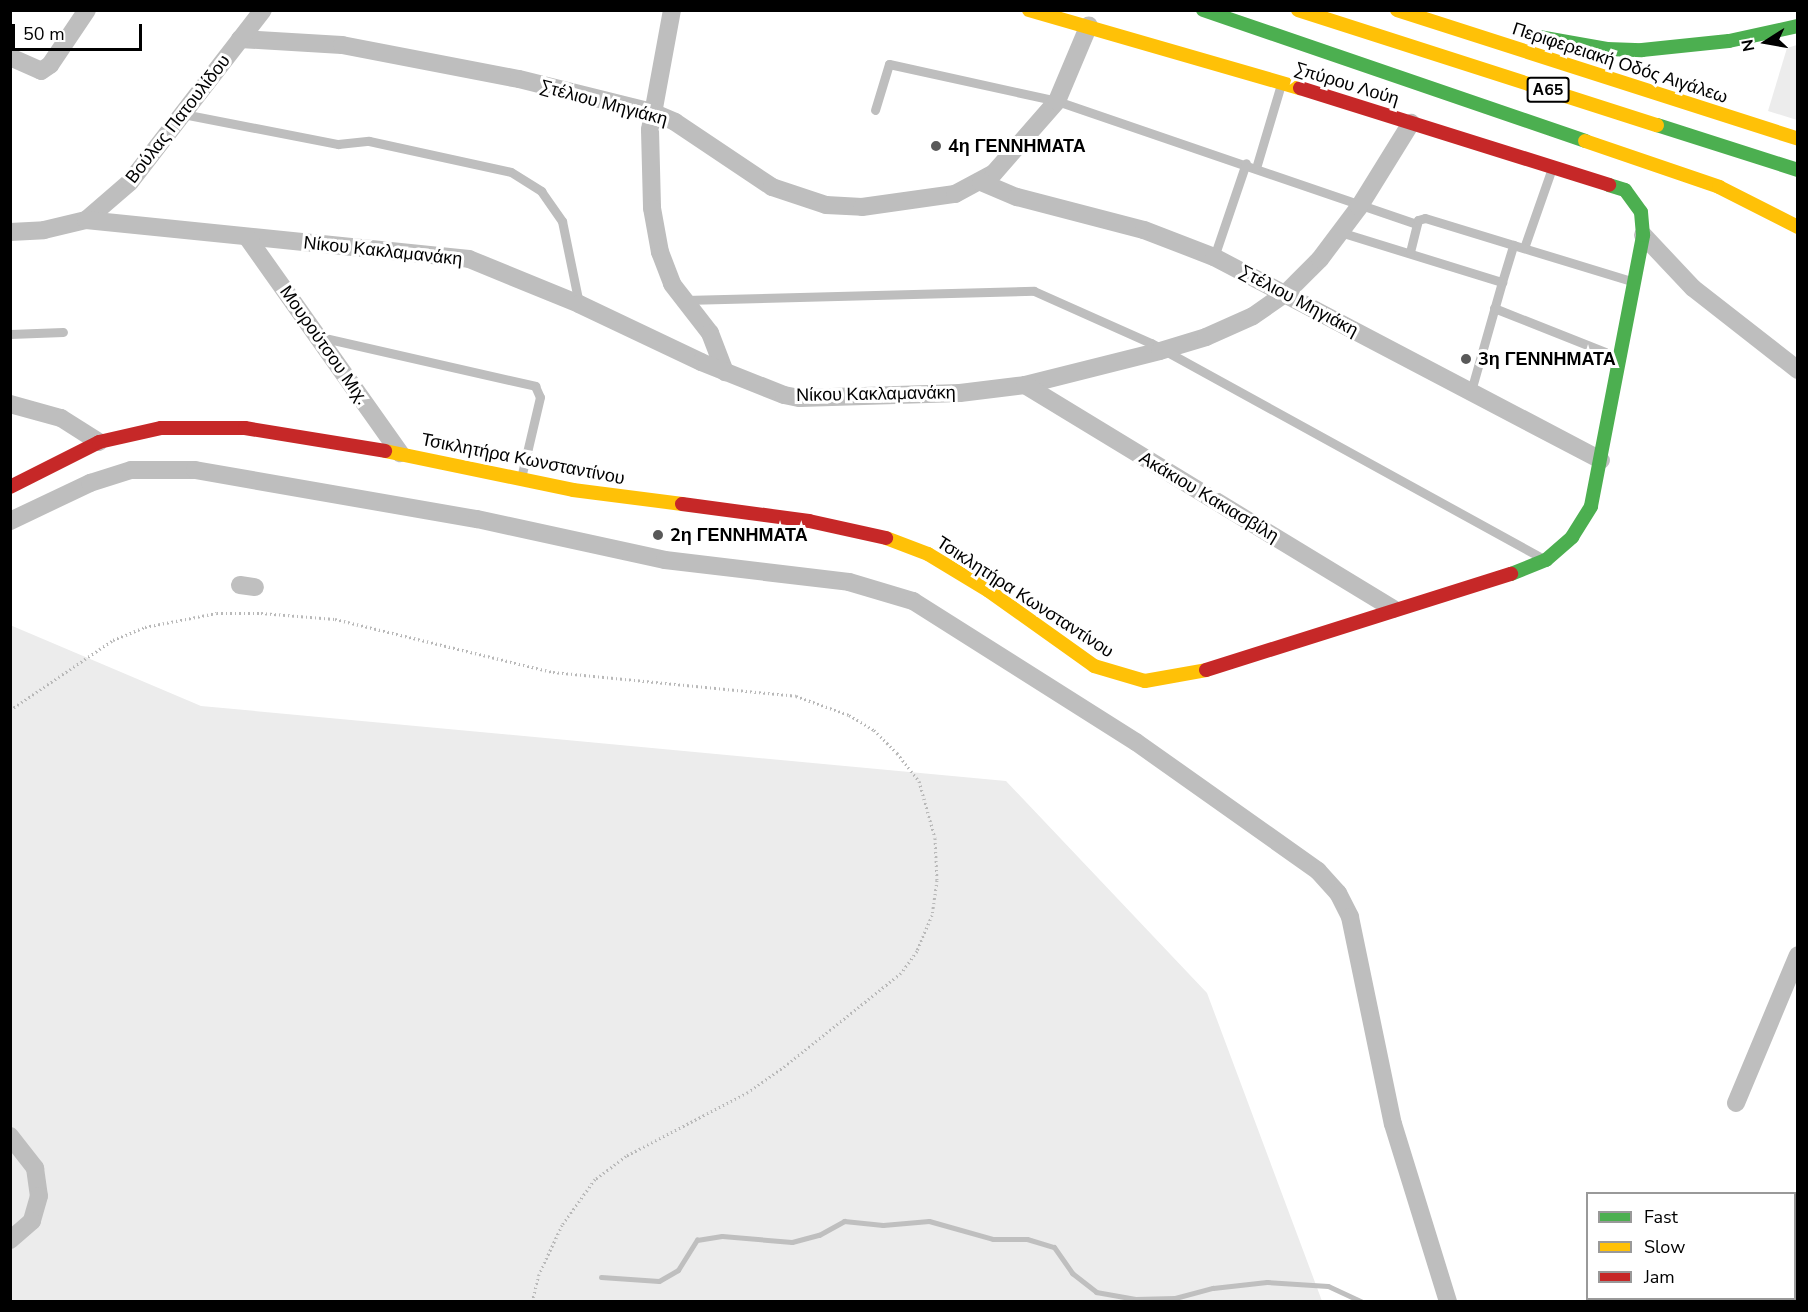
<!DOCTYPE html>
<html>
<head>
<meta charset="utf-8">
<style>
  body { margin:0 }
  #map { position:relative; width:1808px; height:1312px; overflow:hidden; background:#fff; font-family:"Nunito Sans",sans-serif }
  div>[style] { position:absolute }
  .green>* { inset:0; background:#ececec }
  .stream>* { height:5px; margin:-2.5px; padding:0 2.5px; transform-origin:2.5px; border-radius:2.5px; background:#bfbfbf }
  .canal>* { height:18px; margin:-9px; padding:0 9px; transform-origin:9px; border-radius:9px; background:#bfbfbf }
  .path>* { height:3px; margin-top:-1.5px; transform-origin:0; background:repeating-linear-gradient(90deg,#b9b9b9 0 1.5px,transparent 0 4.5px) }
  .lane>* { height:9px; margin:-4.5px; padding:0 4.5px; transform-origin:4.5px; border-radius:4.5px; background:#bebebe }
  .street>* { height:18px; margin:-9px; padding:0 9px; transform-origin:9px; border-radius:9px; background:#bebebe }
  .fast>* { height:14px; margin:-7px; padding:0 7px; transform-origin:7px; border-radius:7px; background:#4caf50 }
  .slow>* { height:14px; margin:-7px; padding:0 7px; transform-origin:7px; border-radius:7px; background:#ffc107 }
  .jam>* { height:14px; margin:-7px; padding:0 7px; transform-origin:7px; border-radius:7px; background:#c62828 }
  .dots>* { width:16px; height:16px; translate:-50% -50%; box-sizing:border-box; border:3px solid #fff; border-radius:50% }
  span { translate:-50% -50%; white-space:nowrap; text-align:center; line-height:1.15; -webkit-text-stroke:6px #fff; paint-order:stroke }
  .shield-label span { padding:2px 4px; background:#fff; border:2px solid; border-radius:4px; -webkit-text-stroke-width:0 }
  .shield-label { font-size:16px; color:#000; font-weight:700 }
  .street-label { font-size:18px; color:#000 }
  .poi-label { font-size:18px; color:#000; font-weight:700 }
  .left { translate:0 -50%; text-align:left }
  .frame { position:absolute; inset:0; border:12px solid #000; pointer-events:none }
  .legend { position:absolute; left:1586px; top:1192px; width:210px; height:108px; box-sizing:border-box; background:#fff; border:2px solid #999; margin:0; padding:8px 10px; list-style:none; font-size:18px; color:#000 }
  .legend li { display:flex; align-items:center; gap:12px; height:30px }
  .legend b { width:30px; border:2px solid #999 }
  .north { position:absolute; left:1736px; top:12px; width:60px; height:60px; -webkit-text-stroke:4px #fff; paint-order:stroke; rotate:259deg; font-size:16px; font-weight:700; line-height:24px; text-align:center; color:#000 }
  .north::after { content:''; display:block; margin:auto; width:21px; height:27px; background:#000; clip-path:polygon(50% 0,100% 100%,50% 72%,0 100%) }
  .scale { position:absolute; left:12px; top:24px; width:130px; height:27px; box-sizing:border-box; border:3px solid #000; border-top:0; padding-left:8px; font-size:18px; line-height:21px; white-space:nowrap; color:#000; -webkit-text-stroke:4px #fff; paint-order:stroke }
</style>
</head>
<body>
<div id="map">
  <div class="green">
    <i style="clip-path:polygon(1797px 45px,1798px 45px,1797px 120px,1768px 111px,1787px 48px)"></i>
    <i style="clip-path:polygon(10px 625px,201px 706px,1006px 781px,1207px 993px,1322px 1301px,11px 1301px)"></i>
  </div>
  <div class="stream">
    <i style="left:601px;top:1277px;width:58px;rotate:3.9deg"></i>
    <i style="left:659px;top:1281px;width:22px;rotate:-30deg"></i>
    <i style="left:678px;top:1270px;width:36px;rotate:-58deg"></i>
    <i style="left:697px;top:1240px;width:25px;rotate:-9deg"></i>
    <i style="left:722px;top:1236px;width:70px;rotate:4.9deg"></i>
    <i style="left:792px;top:1242px;width:28px;rotate:-15deg"></i>
    <i style="left:819px;top:1235px;width:29px;rotate:-29deg"></i>
    <i style="left:844px;top:1221px;width:39px;rotate:6deg"></i>
    <i style="left:883px;top:1225px;width:46px;rotate:-5deg"></i>
    <i style="left:929px;top:1221px;width:66px;rotate:15.7deg"></i>
    <i style="left:993px;top:1239px;width:34px"></i>
    <i style="left:1027px;top:1239px;width:28px;rotate:17deg"></i>
    <i style="left:1054px;top:1247px;width:32px;rotate:55deg"></i>
    <i style="left:1072px;top:1273px;width:31px;rotate:38deg"></i>
    <i style="left:1096px;top:1292px;width:40px;rotate:10deg"></i>
    <i style="left:1135px;top:1299px;width:40px;rotate:-1.4deg"></i>
    <i style="left:1175px;top:1298px;width:39px;rotate:-15deg"></i>
    <i style="left:1213px;top:1288px;width:54px;rotate:-6.3deg"></i>
    <i style="left:1267px;top:1282px;width:61px;rotate:3.8deg"></i>
    <i style="left:1328px;top:1286px;width:38px;rotate:25deg"></i>
  </div>
  <div class="canal">
    <i style="left:240px;top:585px;width:15px;rotate:8deg"></i>
  </div>
  <div class="path">
    <i style="left:10px;top:710px;width:125px;rotate:-34.2deg"></i>
    <i style="left:113px;top:640px;width:35px;rotate:-22deg"></i>
    <i style="left:145px;top:627px;width:73px;rotate:-11deg"></i>
    <i style="left:217px;top:613px;width:44px"></i>
    <i style="left:261px;top:613px;width:74px;rotate:4.6deg"></i>
    <i style="left:335px;top:619px;width:224px;rotate:13.7deg"></i>
    <i style="left:553px;top:672px;width:244px;rotate:5.6deg"></i>
    <i style="left:796px;top:696px;width:56px;rotate:19.7deg"></i>
    <i style="left:849px;top:715px;width:29px;rotate:31deg"></i>
    <i style="left:874px;top:730px;width:33px;rotate:45deg"></i>
    <i style="left:897px;top:753px;width:36px;rotate:52deg"></i>
    <i style="left:919px;top:781px;width:59px;rotate:74.3deg"></i>
    <i style="left:935px;top:838px;width:42px;rotate:87.3deg"></i>
    <i style="left:937px;top:880px;width:35px;rotate:98deg"></i>
    <i style="left:932px;top:915px;width:39px;rotate:113deg"></i>
    <i style="left:917px;top:951px;width:27px;rotate:126deg"></i>
    <i style="left:901px;top:973px;width:149px;rotate:141.3deg"></i>
    <i style="left:785px;top:1066px;width:45px;rotate:144.9deg"></i>
    <i style="left:748px;top:1092px;width:138px;rotate:152.3deg"></i>
    <i style="left:626px;top:1156px;width:39px;rotate:143deg"></i>
    <i style="left:595px;top:1179px;width:57px;rotate:125.7deg"></i>
    <i style="left:562px;top:1225px;width:54px;rotate:115.1deg"></i>
    <i style="left:539px;top:1274px;width:29px;rotate:104deg"></i>
  </div>
  <div class="lane">
    <i style="left:875px;top:110px;width:48px;rotate:-73.1deg"></i>
    <i style="left:889px;top:64px;width:172px;rotate:12.4deg"></i>
    <i style="left:1057px;top:101px;width:380px;rotate:18.9deg"></i>
    <i style="left:183px;top:114px;width:158px;rotate:11deg"></i>
    <i style="left:338px;top:144px;width:31px;rotate:-6deg"></i>
    <i style="left:369px;top:141px;width:145px;rotate:12.3deg"></i>
    <i style="left:511px;top:172px;width:36px;rotate:32deg"></i>
    <i style="left:541px;top:191px;width:37px;rotate:55deg"></i>
    <i style="left:562px;top:221px;width:85px;rotate:78.4deg"></i>
    <i style="left:1256px;top:168px;width:88px;rotate:-73.4deg"></i>
    <i style="left:1340px;top:232px;width:170px;rotate:17.2deg"></i>
    <i style="left:1502px;top:282px;width:113px;rotate:105.9deg"></i>
    <i style="left:1524px;top:248px;width:85px;rotate:-70.7deg"></i>
    <i style="left:1410px;top:252px;width:33px;rotate:-76deg"></i>
    <i style="left:1418px;top:220px;width:7px;rotate:-16deg"></i>
    <i style="left:1425px;top:218px;width:219px;rotate:17deg"></i>
    <i style="left:1214px;top:257px;width:99px;rotate:-71.2deg"></i>
    <i style="left:1502px;top:282px;width:39px;rotate:-73deg"></i>
    <i style="left:685px;top:300px;width:349px;rotate:-1.5deg"></i>
    <i style="left:1034px;top:291px;width:128px;rotate:24deg"></i>
    <i style="left:1151px;top:343px;width:445px;rotate:28.8deg"></i>
    <i style="left:1494px;top:308px;width:133px;rotate:21.6deg"></i>
    <i style="left:10px;top:334px;width:53px;rotate:-2.2deg"></i>
    <i style="left:320px;top:337px;width:221px;rotate:12.8deg"></i>
    <i style="left:535px;top:386px;width:12px;rotate:66deg"></i>
    <i style="left:540px;top:397px;width:83px;rotate:103.2deg"></i>
  </div>
  <div class="street">
    <i style="left:672px;top:10px;width:122px;rotate:100.4deg"></i>
    <i style="left:650px;top:130px;width:78px;rotate:88.5deg"></i>
    <i style="left:652px;top:208px;width:45px;rotate:79.7deg"></i>
    <i style="left:660px;top:252px;width:34px;rotate:69deg"></i>
    <i style="left:672px;top:284px;width:62px;rotate:52.2deg"></i>
    <i style="left:710px;top:333px;width:42px;rotate:69deg"></i>
    <i style="left:240px;top:39px;width:102px;rotate:3.4deg"></i>
    <i style="left:342px;top:45px;width:180px;rotate:10.9deg"></i>
    <i style="left:519px;top:79px;width:137px;rotate:13.9deg"></i>
    <i style="left:652px;top:112px;width:25px;rotate:23deg"></i>
    <i style="left:675px;top:122px;width:117px;rotate:33.8deg"></i>
    <i style="left:772px;top:187px;width:57px;rotate:18.4deg"></i>
    <i style="left:826px;top:205px;width:36px;rotate:3deg"></i>
    <i style="left:862px;top:207px;width:94px;rotate:-8deg"></i>
    <i style="left:955px;top:194px;width:44px;rotate:-28.3deg"></i>
    <i style="left:994px;top:173px;width:96px;rotate:-48.8deg"></i>
    <i style="left:1057px;top:101px;width:82px;rotate:-67.2deg"></i>
    <i style="left:10px;top:57px;width:34px;rotate:24deg"></i>
    <i style="left:41px;top:71px;width:11px;rotate:-34deg"></i>
    <i style="left:50px;top:65px;width:66px;rotate:-56.1deg"></i>
    <i style="left:981px;top:182px;width:39px;rotate:23deg"></i>
    <i style="left:1017px;top:197px;width:131px;rotate:14.6deg"></i>
    <i style="left:1144px;top:230px;width:75px;rotate:21.1deg"></i>
    <i style="left:1214px;top:257px;width:437px;rotate:27.7deg"></i>
    <i style="left:86px;top:220px;width:58px;rotate:-40.8deg"></i>
    <i style="left:130px;top:182px;width:217px;rotate:-52.3deg"></i>
    <i style="left:10px;top:232px;width:34px;rotate:-3deg"></i>
    <i style="left:44px;top:230px;width:43px;rotate:-13.4deg"></i>
    <i style="left:86px;top:220px;width:385px;rotate:5.8deg"></i>
    <i style="left:469px;top:259px;width:119px;rotate:22.2deg"></i>
    <i style="left:579px;top:304px;width:135px;rotate:25.4deg"></i>
    <i style="left:701px;top:362px;width:89px;rotate:21.7deg"></i>
    <i style="left:784px;top:395px;width:16px;rotate:11deg"></i>
    <i style="left:800px;top:398px;width:160px;rotate:-1.8deg"></i>
    <i style="left:960px;top:393px;width:65px;rotate:-7deg"></i>
    <i style="left:1025px;top:385px;width:139px;rotate:-14.1deg"></i>
    <i style="left:1160px;top:351px;width:48px;rotate:-16.9deg"></i>
    <i style="left:1206px;top:337px;width:51px;rotate:-24.1deg"></i>
    <i style="left:1253px;top:316px;width:39px;rotate:-35deg"></i>
    <i style="left:1285px;top:294px;width:49px;rotate:-45deg"></i>
    <i style="left:1320px;top:259px;width:65px;rotate:-53.1deg"></i>
    <i style="left:1359px;top:207px;width:99px;rotate:-58.2deg"></i>
    <i style="left:1643px;top:235px;width:73px;rotate:46.7deg"></i>
    <i style="left:1693px;top:288px;width:133px;rotate:38deg"></i>
    <i style="left:247px;top:237px;width:265px;rotate:54.7deg"></i>
    <i style="left:1025px;top:385px;width:431px;rotate:31.3deg"></i>
    <i style="left:10px;top:404px;width:53px;rotate:15.4deg"></i>
    <i style="left:61px;top:418px;width:45px;rotate:32.3deg"></i>
    <i style="left:10px;top:521px;width:89px;rotate:-25.4deg"></i>
    <i style="left:90px;top:483px;width:43px;rotate:-17.6deg"></i>
    <i style="left:131px;top:470px;width:64px"></i>
    <i style="left:195px;top:470px;width:286px;rotate:9.9deg"></i>
    <i style="left:477px;top:519px;width:192px;rotate:12.3deg"></i>
    <i style="left:665px;top:560px;width:185px;rotate:6.8deg"></i>
    <i style="left:849px;top:582px;width:67px;rotate:16.5deg"></i>
    <i style="left:913px;top:601px;width:264px;rotate:32.3deg"></i>
    <i style="left:1136px;top:742px;width:223px;rotate:35.3deg"></i>
    <i style="left:1318px;top:871px;width:30px;rotate:48deg"></i>
    <i style="left:1338px;top:893px;width:27px;rotate:63deg"></i>
    <i style="left:1350px;top:917px;width:211px;rotate:78.3deg"></i>
    <i style="left:1393px;top:1124px;width:186px;rotate:72.8deg"></i>
    <i style="left:1736px;top:1103px;width:160px;rotate:-67.3deg"></i>
    <i style="left:10px;top:1136px;width:41px;rotate:52deg"></i>
    <i style="left:35px;top:1168px;width:28px;rotate:82deg"></i>
    <i style="left:39px;top:1196px;width:26px;rotate:106deg"></i>
    <i style="left:32px;top:1221px;width:29px;rotate:139deg"></i>
  </div>
  <div class="fast">
    <i style="left:1203px;top:10px;width:404px;rotate:18.9deg"></i>
    <i style="left:1539px;top:37px;width:69px;rotate:10deg"></i>
    <i style="left:1607px;top:49px;width:35px;rotate:2deg"></i>
    <i style="left:1642px;top:50px;width:87px;rotate:-5.9deg"></i>
    <i style="left:1729px;top:41px;width:71px;rotate:-12.3deg"></i>
    <i style="left:1657px;top:125px;width:148px;rotate:17.7deg"></i>
    <i style="left:1511px;top:574px;width:38px;rotate:-22deg"></i>
    <i style="left:1546px;top:560px;width:35px;rotate:-41deg"></i>
    <i style="left:1572px;top:537px;width:36px;rotate:-58deg"></i>
    <i style="left:1591px;top:506px;width:276px;rotate:-79.1deg"></i>
    <i style="left:1643px;top:235px;width:23px;rotate:-95deg"></i>
    <i style="left:1641px;top:212px;width:27px;rotate:-126deg"></i>
    <i style="left:1625px;top:190px;width:17px;rotate:-163deg"></i>
  </div>
  <div class="slow">
    <i style="left:1029px;top:10px;width:282px;rotate:16.1deg"></i>
    <i style="left:1298px;top:10px;width:377px;rotate:17.8deg"></i>
    <i style="left:1397px;top:10px;width:421px;rotate:17.8deg"></i>
    <i style="left:1585px;top:141px;width:142px;rotate:18.9deg"></i>
    <i style="left:1719px;top:187px;width:89px;rotate:26.9deg"></i>
    <i style="left:385px;top:451px;width:192px;rotate:11.7deg"></i>
    <i style="left:573px;top:490px;width:110px;rotate:7.3deg"></i>
    <i style="left:886px;top:538px;width:45px;rotate:20.9deg"></i>
    <i style="left:928px;top:554px;width:71px;rotate:31.2deg"></i>
    <i style="left:989px;top:591px;width:129px;rotate:35.5deg"></i>
    <i style="left:1094px;top:666px;width:53px;rotate:16.4deg"></i>
    <i style="left:1145px;top:681px;width:62px;rotate:-10.2deg"></i>
  </div>
  <div class="jam">
    <i style="left:1300px;top:88px;width:324px;rotate:17.4deg"></i>
    <i style="left:10px;top:487px;width:100px;rotate:-26.8deg"></i>
    <i style="left:99px;top:442px;width:64px;rotate:-12.7deg"></i>
    <i style="left:161px;top:428px;width:84px"></i>
    <i style="left:245px;top:428px;width:142px;rotate:9.3deg"></i>
    <i style="left:682px;top:504px;width:128px;rotate:7.6deg"></i>
    <i style="left:809px;top:521px;width:79px;rotate:12.4deg"></i>
    <i style="left:1206px;top:670px;width:320px;rotate:-17.5deg"></i>
  </div>
  <div class="dots">
    <i style="left:936px;top:146px;background:#595959"></i>
    <i style="left:1466px;top:359px;background:#595959"></i>
    <i style="left:658px;top:535px;background:#595959"></i>
  </div>
  <div class="shield-label">
    <span style="left:1548px;top:90px">Α65</span>
  </div>
  <div class="street-label">
    <span style="left:1620px;top:63px;rotate:18deg">Περιφερειακή Οδός Αιγάλεω</span>
    <span style="left:1347px;top:84px;rotate:17deg">Σπύρου Λούη</span>
    <span style="left:604px;top:103px;rotate:15deg">Στέλιου Μηγιάκη</span>
    <span style="left:178px;top:119px;rotate:-52deg">Βούλας Πατουλίδου</span>
    <span style="left:383px;top:251px;rotate:6deg">Νίκου Κακλαμανάκη</span>
    <span style="left:1299px;top:301px;rotate:28deg">Στέλιου Μηγιάκη</span>
    <span style="left:324px;top:345px;rotate:55deg">Μουρούτσου Μιχ.</span>
    <span style="left:876px;top:394px;rotate:-1deg">Νίκου Κακλαμανάκη</span>
    <span style="left:523px;top:459px;rotate:11deg">Τσικλητήρα Κωνσταντίνου</span>
    <span style="left:1209px;top:497px;rotate:31deg">Ακάκιου Κακιασβίλη</span>
    <span style="left:1025px;top:597px;rotate:33deg">Τσικλητήρα Κωνσταντίνου</span>
  </div>
  <div class="poi-label">
    <span class="left" style="left:948px;top:146px">4η ΓΕΝΝΗΜΑΤΑ</span>
    <span class="left" style="left:1478px;top:359px">3η ΓΕΝΝΗΜΑΤΑ</span>
    <span class="left" style="left:670px;top:535px">2η ΓΕΝΝΗΜΑΤΑ</span>
  </div>
  <div class="frame"></div>
  <ul class="legend">
  <li><b style="height:8px;background:#4caf50"></b>Fast</li>
  <li><b style="height:8px;background:#ffc107"></b>Slow</li>
  <li><b style="height:8px;background:#c62828"></b>Jam</li>
  </ul>
  <div class="north">N</div>
  <div class="scale">50 m</div>
</div>
</body>
</html>
